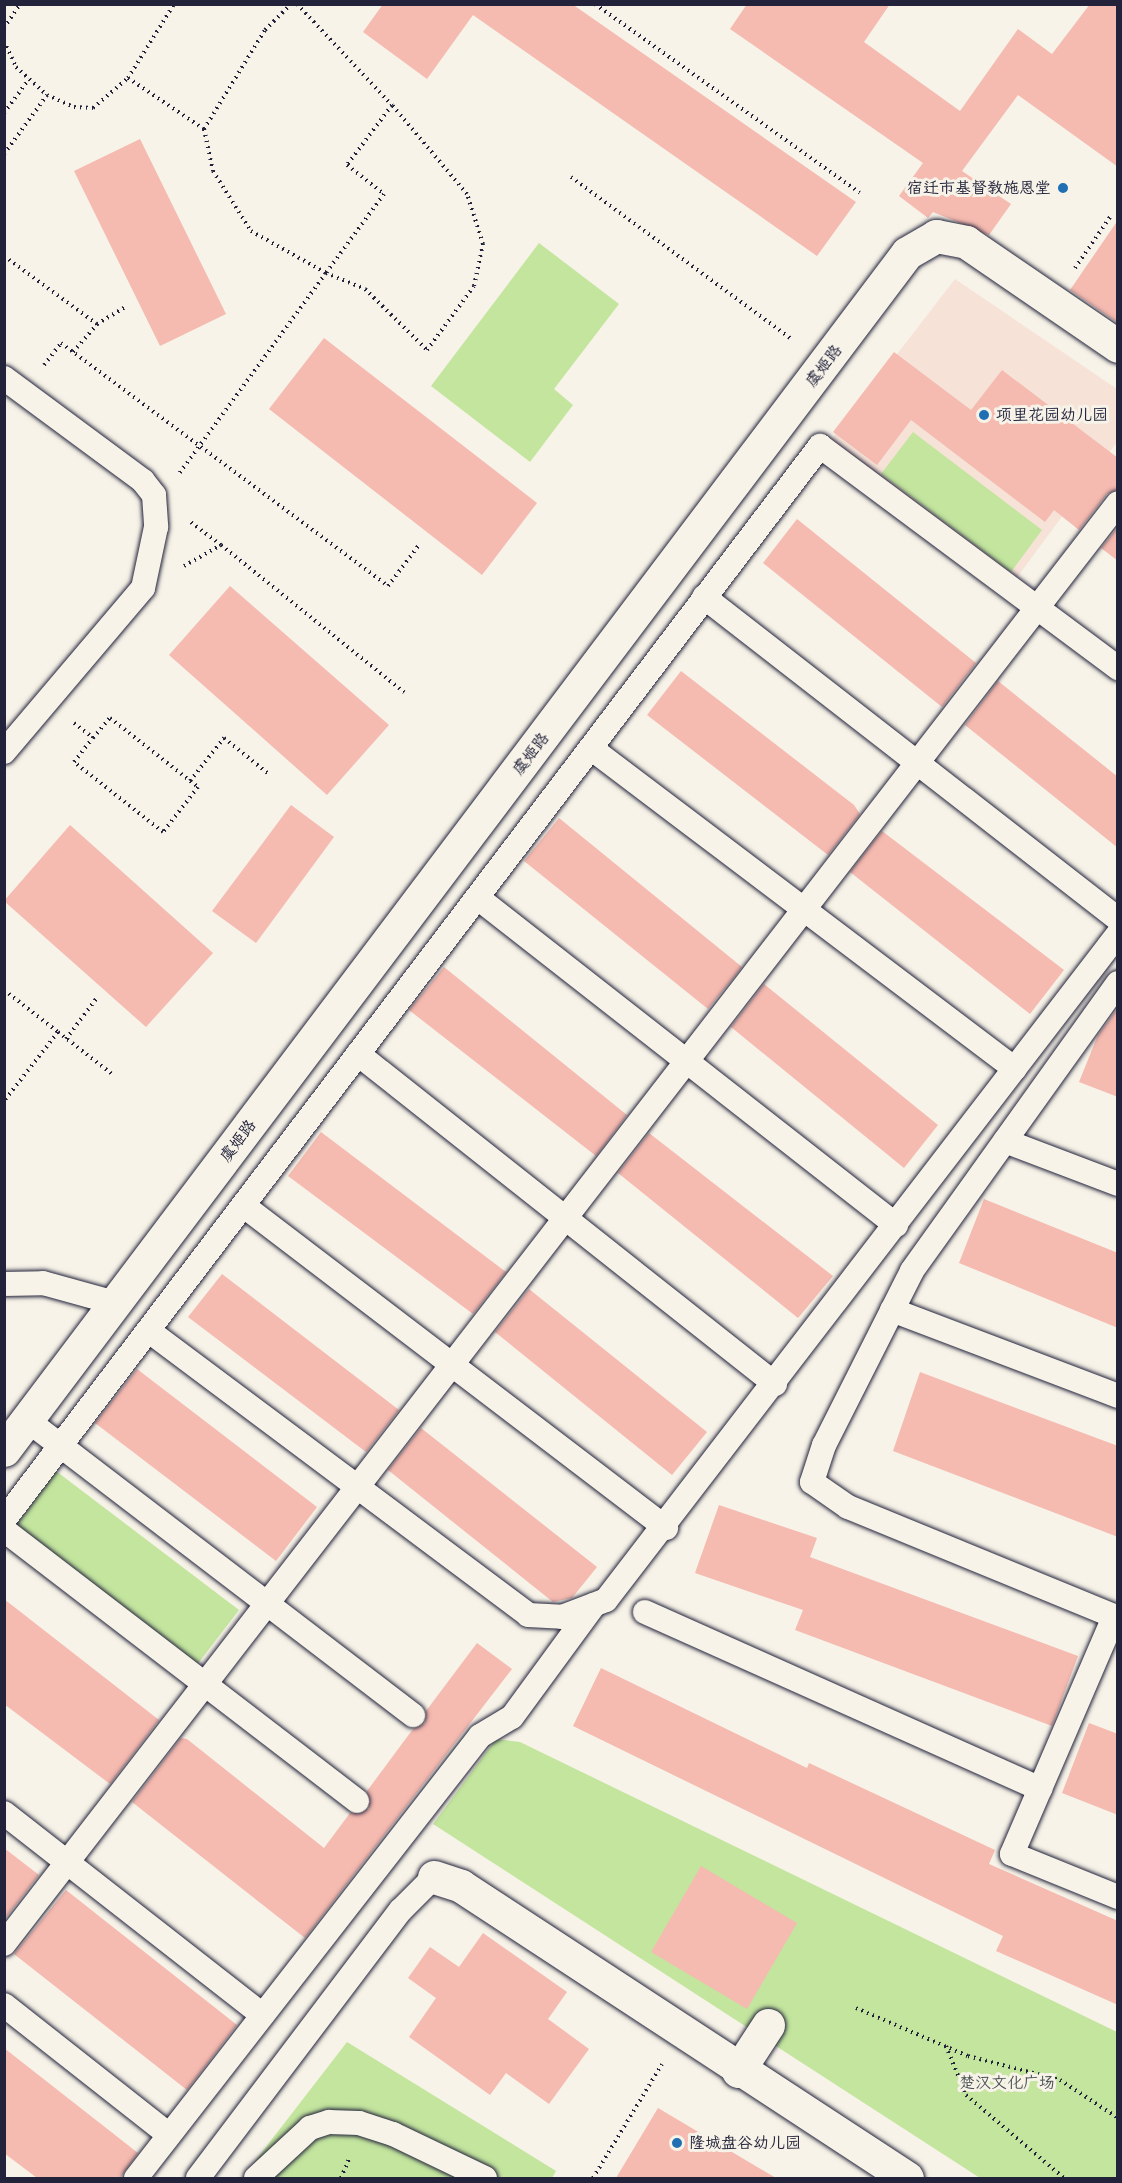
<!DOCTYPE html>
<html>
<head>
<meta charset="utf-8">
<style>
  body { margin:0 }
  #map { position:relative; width:1122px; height:2183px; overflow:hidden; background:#f7f3e8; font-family:"Comic Neue","LXGW WenKai TC",sans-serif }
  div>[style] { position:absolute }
  .built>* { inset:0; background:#f6e2d7 }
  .green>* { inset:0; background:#c3e59e }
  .building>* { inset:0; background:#f5bab0 }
  .path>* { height:4px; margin-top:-2px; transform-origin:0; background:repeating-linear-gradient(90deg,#22223b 0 1.5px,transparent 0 6px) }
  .roads { filter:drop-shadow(0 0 2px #22223b) drop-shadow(0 0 2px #22223b) }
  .lane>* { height:24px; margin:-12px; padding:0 12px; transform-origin:12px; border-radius:12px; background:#f7f3e8 }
  .street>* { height:33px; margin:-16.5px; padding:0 16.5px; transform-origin:16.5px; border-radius:16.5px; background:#f7f3e8 }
  .dots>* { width:16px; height:16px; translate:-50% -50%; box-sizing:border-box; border:3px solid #f7f3e8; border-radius:50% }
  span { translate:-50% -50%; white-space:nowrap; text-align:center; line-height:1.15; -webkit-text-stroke:6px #f7f3e8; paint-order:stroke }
  .poi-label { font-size:16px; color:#22223b }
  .right { translate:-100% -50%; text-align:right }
  .left { translate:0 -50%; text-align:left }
  .street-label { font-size:16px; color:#22223b }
  .park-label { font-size:16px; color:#4a5354 }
  .frame { position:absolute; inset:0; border:6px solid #22223b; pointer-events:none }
</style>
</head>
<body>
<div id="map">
  <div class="built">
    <i style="clip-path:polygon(955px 279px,1117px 389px,1117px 442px,1015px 580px,831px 440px)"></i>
  </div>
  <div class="green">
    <i style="clip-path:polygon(539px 243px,619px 304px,554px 389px,573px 405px,530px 462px,431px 386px)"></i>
    <i style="clip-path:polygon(913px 432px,1042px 530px,1011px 572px,881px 474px)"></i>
    <i style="clip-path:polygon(56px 1471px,239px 1610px,196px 1666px,14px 1528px)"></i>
    <i style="clip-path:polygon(496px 1739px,520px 1742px,1117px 2032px,1117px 2178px,980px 2178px,433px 1824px)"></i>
    <i style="clip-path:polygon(347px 2042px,556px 2171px,552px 2178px,242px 2178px)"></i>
  </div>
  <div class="building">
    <i style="clip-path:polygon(383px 4px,572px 4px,856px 202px,817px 256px,473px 15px,427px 79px,363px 32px)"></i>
    <i style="clip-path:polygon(747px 4px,890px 4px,864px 42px,960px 111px,1018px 29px,1052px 54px,1090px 4px,1118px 4px,1118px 167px,1018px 95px,962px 171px,1011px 204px,989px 235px,933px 212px,928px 218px,899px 196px,923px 163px,730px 29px)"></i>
    <i style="clip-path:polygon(140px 139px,226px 314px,160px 346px,74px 171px)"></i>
    <i style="clip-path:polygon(1118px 220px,1118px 323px,1070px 290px)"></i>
    <i style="clip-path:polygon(324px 338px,537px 503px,482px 575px,269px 409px)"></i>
    <i style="clip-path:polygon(894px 352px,971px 410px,1002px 370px,1118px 458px,1118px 489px,1107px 494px,1079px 530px,1054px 510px,1045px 522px,911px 420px,877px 465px,833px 432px)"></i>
    <i style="clip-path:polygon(797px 519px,976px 663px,942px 707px,763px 563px)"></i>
    <i style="clip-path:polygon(1118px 527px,1118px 561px,1101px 548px)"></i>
    <i style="clip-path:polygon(230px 586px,389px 725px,327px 795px,169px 655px)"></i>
    <i style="clip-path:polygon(681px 671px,854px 805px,860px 814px,828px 855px,647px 715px)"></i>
    <i style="clip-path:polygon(998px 681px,1118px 777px,1118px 848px,965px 725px)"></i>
    <i style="clip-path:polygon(291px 805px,334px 837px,256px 943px,212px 911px)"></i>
    <i style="clip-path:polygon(559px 818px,742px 967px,708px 1009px,524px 861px)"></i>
    <i style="clip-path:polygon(70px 825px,213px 953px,146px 1027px,4px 901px)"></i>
    <i style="clip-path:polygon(882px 831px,1064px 970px,1030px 1014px,850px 872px)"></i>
    <i style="clip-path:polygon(444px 967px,627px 1115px,596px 1156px,409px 1010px)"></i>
    <i style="clip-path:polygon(764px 984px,938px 1125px,904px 1168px,731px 1027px)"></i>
    <i style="clip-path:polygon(1118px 1008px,1118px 1097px,1079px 1082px,1098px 1035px)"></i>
    <i style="clip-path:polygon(321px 1132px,506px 1272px,473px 1314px,288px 1176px)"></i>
    <i style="clip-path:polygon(649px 1133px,833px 1276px,798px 1318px,618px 1173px)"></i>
    <i style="clip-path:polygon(984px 1199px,1118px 1253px,1118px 1328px,959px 1263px)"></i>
    <i style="clip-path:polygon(222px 1274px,399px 1410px,366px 1452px,188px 1317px)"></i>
    <i style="clip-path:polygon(529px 1289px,707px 1432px,672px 1475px,495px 1332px)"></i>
    <i style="clip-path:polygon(137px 1369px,317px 1507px,276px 1561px,95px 1423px)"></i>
    <i style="clip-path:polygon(920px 1372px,1118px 1446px,1118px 1537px,893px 1451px)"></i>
    <i style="clip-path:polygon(421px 1428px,597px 1567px,572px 1598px,553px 1602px,388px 1470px)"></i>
    <i style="clip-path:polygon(719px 1505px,817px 1538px,810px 1557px,1078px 1656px,1052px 1726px,795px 1630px,803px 1610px,695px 1573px)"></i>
    <i style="clip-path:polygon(4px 1599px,159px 1720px,110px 1784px,4px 1704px)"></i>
    <i style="clip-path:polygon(477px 1643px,512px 1669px,305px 1938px,132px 1802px,181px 1738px,187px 1739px,324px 1848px,350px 1813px,369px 1809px,367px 1791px,413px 1729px,425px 1723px,426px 1711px)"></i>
    <i style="clip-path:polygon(601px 1668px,807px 1768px,809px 1763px,995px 1850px,989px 1864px,1118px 1921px,1118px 2005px,996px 1951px,1003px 1936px,573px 1726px)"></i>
    <i style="clip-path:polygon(1089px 1723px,1118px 1734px,1118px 1815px,1062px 1793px)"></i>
    <i style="clip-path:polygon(4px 1848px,39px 1875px,4px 1920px)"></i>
    <i style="clip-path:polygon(701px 1866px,797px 1923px,747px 2009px,651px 1952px)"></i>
    <i style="clip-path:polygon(66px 1890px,237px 2025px,187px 2090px,14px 1954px)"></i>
    <i style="clip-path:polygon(483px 1933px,567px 1992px,548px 2019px,589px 2049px,549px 2104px,506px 2073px,490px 2095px,409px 2037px,436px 1998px,408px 1978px,430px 1947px,459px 1967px)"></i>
    <i style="clip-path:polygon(4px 2048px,138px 2153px,120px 2178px,37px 2178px,4px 2153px)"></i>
    <i style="clip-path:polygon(658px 2108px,776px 2178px,616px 2178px)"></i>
  </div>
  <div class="path">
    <i style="left:297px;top:4px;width:139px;rotate:46.8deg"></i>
    <i style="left:595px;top:4px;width:325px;rotate:35.5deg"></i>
    <i style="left:4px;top:28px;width:29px;rotate:-56deg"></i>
    <i style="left:4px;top:41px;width:29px;rotate:65deg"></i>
    <i style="left:16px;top:67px;width:42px;rotate:42.1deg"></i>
    <i style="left:47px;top:95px;width:30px;rotate:24deg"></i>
    <i style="left:74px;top:107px;width:19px;rotate:3deg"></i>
    <i style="left:93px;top:108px;width:46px;rotate:-40.6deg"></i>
    <i style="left:128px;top:78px;width:87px;rotate:-58.1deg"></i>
    <i style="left:128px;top:78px;width:92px;rotate:33.9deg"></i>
    <i style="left:204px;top:129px;width:43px;rotate:77.9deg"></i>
    <i style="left:213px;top:171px;width:71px;rotate:57.7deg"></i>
    <i style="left:251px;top:231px;width:86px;rotate:29.2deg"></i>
    <i style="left:326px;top:273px;width:42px;rotate:22.3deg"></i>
    <i style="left:365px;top:289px;width:87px;rotate:44.5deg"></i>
    <i style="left:427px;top:350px;width:79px;rotate:-53.7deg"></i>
    <i style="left:474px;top:286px;width:43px;rotate:-77.9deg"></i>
    <i style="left:483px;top:244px;width:52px;rotate:-107.7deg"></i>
    <i style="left:467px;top:194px;width:116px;rotate:-130.1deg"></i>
    <i style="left:392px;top:105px;width:75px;rotate:126.9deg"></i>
    <i style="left:347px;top:165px;width:47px;rotate:38.1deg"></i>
    <i style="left:384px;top:194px;width:98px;rotate:126.3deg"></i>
    <i style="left:326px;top:273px;width:249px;rotate:126.2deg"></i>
    <i style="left:4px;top:113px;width:42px;rotate:-53.7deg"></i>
    <i style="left:204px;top:129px;width:116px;rotate:-58.4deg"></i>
    <i style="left:265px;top:30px;width:37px;rotate:-45deg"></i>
    <i style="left:4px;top:154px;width:73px;rotate:-53.9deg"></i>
    <i style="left:571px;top:177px;width:275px;rotate:36.3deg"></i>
    <i style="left:4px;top:256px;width:115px;rotate:36.2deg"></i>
    <i style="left:1075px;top:268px;width:62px;rotate:-55.5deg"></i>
    <i style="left:73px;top:352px;width:37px;rotate:-49deg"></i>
    <i style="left:97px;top:324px;width:33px;rotate:-31deg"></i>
    <i style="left:44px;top:365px;width:28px;rotate:-52deg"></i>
    <i style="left:61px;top:343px;width:407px;rotate:36.6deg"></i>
    <i style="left:388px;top:586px;width:51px;rotate:-52.9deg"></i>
    <i style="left:221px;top:545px;width:235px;rotate:38.8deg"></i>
    <i style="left:184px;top:566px;width:43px;rotate:-29.6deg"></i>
    <i style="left:221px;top:545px;width:40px;rotate:-143deg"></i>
    <i style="left:74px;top:723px;width:24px;rotate:38deg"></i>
    <i style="left:93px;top:738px;width:26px;rotate:-50deg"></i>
    <i style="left:110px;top:718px;width:112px;rotate:38.1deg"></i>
    <i style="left:198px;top:787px;width:57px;rotate:127.9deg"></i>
    <i style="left:163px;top:832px;width:113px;rotate:-141.8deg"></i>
    <i style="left:74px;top:762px;width:31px;rotate:-52deg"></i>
    <i style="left:190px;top:781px;width:55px;rotate:-51.7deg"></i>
    <i style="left:224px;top:738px;width:59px;rotate:38.8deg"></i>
    <i style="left:4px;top:990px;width:68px;rotate:37.9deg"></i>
    <i style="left:58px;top:1032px;width:88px;rotate:128deg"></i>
    <i style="left:58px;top:1032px;width:68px;rotate:37.9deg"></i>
    <i style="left:66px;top:1039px;width:50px;rotate:-53.1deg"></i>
    <i style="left:856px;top:2008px;width:122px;rotate:23.2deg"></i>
    <i style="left:968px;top:2056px;width:95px;rotate:14.6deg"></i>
    <i style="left:1060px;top:2080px;width:69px;rotate:33.2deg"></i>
    <i style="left:946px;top:2046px;width:53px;rotate:67.8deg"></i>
    <i style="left:966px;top:2095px;width:128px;rotate:40.3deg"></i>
    <i style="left:341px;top:2178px;width:23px;rotate:-67deg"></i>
    <i style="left:593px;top:2178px;width:133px;rotate:-58.8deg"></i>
  </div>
  <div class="roads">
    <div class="lane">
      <i style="left:4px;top:378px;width:173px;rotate:36.5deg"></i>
      <i style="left:143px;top:481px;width:18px;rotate:52deg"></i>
      <i style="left:154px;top:495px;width:32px;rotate:86deg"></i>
      <i style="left:156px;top:527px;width:62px;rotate:102deg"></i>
      <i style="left:143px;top:588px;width:215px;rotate:130.3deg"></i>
      <i style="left:704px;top:597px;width:524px;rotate:37.87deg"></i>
      <i style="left:592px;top:749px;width:530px;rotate:37.11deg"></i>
      <i style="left:478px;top:898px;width:531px;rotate:38.04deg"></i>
      <i style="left:1118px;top:983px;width:354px;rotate:125.6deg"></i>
      <i style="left:912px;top:1271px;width:195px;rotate:116.8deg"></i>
      <i style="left:824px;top:1445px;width:39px;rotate:108deg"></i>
      <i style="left:812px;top:1482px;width:44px;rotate:34.8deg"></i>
      <i style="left:848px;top:1507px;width:292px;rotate:22.3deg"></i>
      <i style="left:358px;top:1054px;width:532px;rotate:38.36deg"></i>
      <i style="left:1005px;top:1141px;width:121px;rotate:20.8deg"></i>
      <i style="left:244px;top:1206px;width:531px;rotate:37.34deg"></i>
      <i style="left:4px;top:1284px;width:39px;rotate:-1deg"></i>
      <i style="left:43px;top:1283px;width:75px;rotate:15.5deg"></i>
      <i style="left:892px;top:1310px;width:242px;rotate:20.8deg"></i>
      <i style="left:149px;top:1331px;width:474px;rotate:36.8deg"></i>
      <i style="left:528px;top:1615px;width:34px;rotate:3deg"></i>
      <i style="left:562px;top:1617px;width:47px;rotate:-21.1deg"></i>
      <i style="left:606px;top:1600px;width:840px;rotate:-52.45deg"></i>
      <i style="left:27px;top:1420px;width:486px;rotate:37.4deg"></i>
      <i style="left:4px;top:1520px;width:1349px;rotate:-52.77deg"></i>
      <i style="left:820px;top:446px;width:372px;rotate:36.7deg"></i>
      <i style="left:4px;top:1530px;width:445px;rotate:37.5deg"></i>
      <i style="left:645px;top:1612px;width:433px;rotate:24.1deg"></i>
      <i style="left:1114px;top:1617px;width:258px;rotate:113.3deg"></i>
      <i style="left:1012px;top:1854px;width:114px;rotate:22.1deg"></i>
      <i style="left:4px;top:1813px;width:328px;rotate:38deg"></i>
      <i style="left:4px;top:1944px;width:1821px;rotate:-52.29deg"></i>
      <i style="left:4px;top:2005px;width:210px;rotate:38.2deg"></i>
      <i style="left:136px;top:2178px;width:560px;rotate:-52.11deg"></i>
      <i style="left:480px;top:1736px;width:37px;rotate:-31deg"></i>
      <i style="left:512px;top:1717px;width:139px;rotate:-53.8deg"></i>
      <i style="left:198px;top:2178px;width:336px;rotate:-52.9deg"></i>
      <i style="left:401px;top:1910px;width:47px;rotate:-45deg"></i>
      <i style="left:256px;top:2178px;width:74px;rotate:-42.8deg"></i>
      <i style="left:310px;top:2128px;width:20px;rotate:-18deg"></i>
      <i style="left:329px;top:2122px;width:30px;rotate:2deg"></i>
      <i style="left:359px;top:2123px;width:36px;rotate:18deg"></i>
      <i style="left:393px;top:2134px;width:102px;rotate:25.6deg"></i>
    </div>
    <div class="street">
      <i style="left:4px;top:1450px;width:1499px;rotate:-52.97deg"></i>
      <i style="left:907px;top:253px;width:34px;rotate:-30deg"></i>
      <i style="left:936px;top:236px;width:31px;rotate:11deg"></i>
      <i style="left:966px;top:242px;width:184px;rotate:34.4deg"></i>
      <i style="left:434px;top:1877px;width:28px;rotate:18deg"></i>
      <i style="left:461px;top:1886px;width:533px;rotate:33.21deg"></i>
      <i style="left:738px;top:2071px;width:55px;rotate:-56.9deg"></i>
    </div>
  </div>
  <div class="dots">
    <i style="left:1063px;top:188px;background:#1f6fb2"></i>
    <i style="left:984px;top:415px;background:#1f6fb2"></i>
    <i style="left:677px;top:2143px;background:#1f6fb2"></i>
  </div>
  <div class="poi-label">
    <span class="right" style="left:1051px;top:188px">宿迁市基督教施恩堂</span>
    <span class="left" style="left:996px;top:415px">项里花园幼儿园</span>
    <span class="left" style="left:689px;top:2143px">隆城盘谷幼儿园</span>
  </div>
  <div class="street-label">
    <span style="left:824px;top:366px;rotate:-53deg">虞姬路</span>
    <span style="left:531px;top:754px;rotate:-53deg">虞姬路</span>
    <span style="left:238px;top:1141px;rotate:-53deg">虞姬路</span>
  </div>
  <div class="park-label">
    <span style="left:1007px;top:2083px">楚汉文化广场</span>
  </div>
  <div class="frame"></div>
</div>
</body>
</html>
